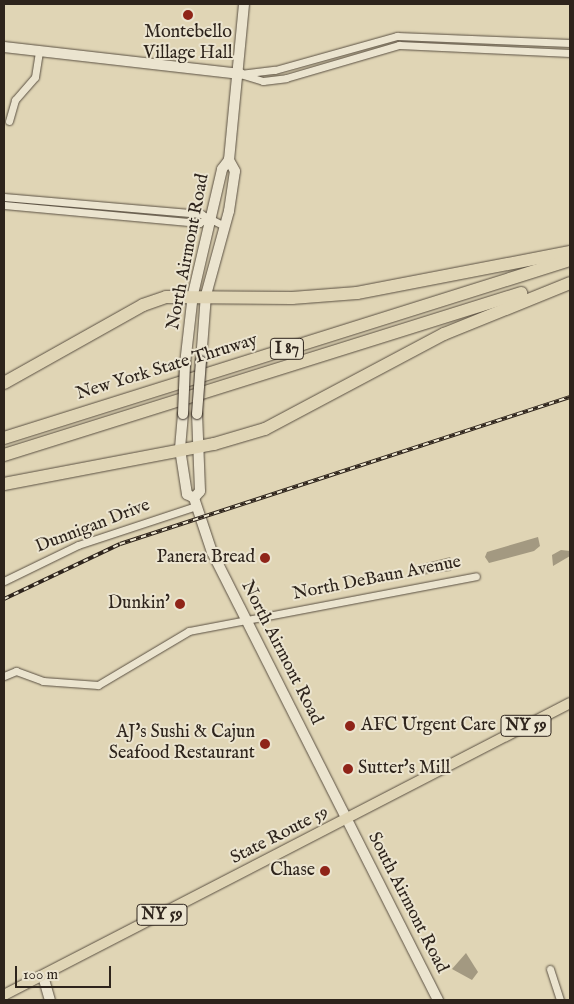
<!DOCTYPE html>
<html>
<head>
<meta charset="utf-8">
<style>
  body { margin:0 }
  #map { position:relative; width:574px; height:1004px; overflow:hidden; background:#e0d5b5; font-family:"IM FELL English",serif }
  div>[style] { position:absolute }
  .water>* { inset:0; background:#a39981 }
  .roads { filter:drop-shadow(0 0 1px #5a5042) drop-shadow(0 0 1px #5a5042) }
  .street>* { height:7px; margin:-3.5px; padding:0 3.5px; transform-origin:3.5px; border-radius:3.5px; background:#ebe4cf }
  .secondary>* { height:10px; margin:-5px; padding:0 5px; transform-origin:5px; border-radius:5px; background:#ebe4cf }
  .primary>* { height:10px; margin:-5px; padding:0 5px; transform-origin:5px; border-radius:5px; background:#e0d5b5 }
  .highway>* { height:12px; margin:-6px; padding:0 6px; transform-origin:6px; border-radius:6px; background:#e0d5b5 }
  .rail>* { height:4px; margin-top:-2px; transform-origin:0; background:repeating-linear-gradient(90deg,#ebe4cf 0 5.5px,#2e241c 0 11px); box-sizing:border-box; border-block:1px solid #2e241c }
  .bridges { filter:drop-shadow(0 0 1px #2e241c) drop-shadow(0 0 1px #2e241c) }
  .secondary-bridge>* { height:10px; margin:-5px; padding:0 5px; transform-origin:5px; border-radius:5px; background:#ebe4cf }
  .dots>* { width:14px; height:14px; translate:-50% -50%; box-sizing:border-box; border:2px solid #ebe4cf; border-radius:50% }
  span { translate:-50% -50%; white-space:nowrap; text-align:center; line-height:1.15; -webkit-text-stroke:4px #ebe4cf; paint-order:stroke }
  .shield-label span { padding:1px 4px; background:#ebe4cf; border:1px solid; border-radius:4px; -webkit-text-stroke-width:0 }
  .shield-label { font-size:16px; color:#2e241c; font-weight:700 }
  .poi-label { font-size:18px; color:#2e241c }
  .right { translate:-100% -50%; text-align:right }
  .left { translate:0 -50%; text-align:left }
  .street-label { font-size:18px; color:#2e241c }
  .frame { position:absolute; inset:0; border:5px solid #2e241c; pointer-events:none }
  .scale { position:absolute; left:15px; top:966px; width:96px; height:22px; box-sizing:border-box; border:2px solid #2e241c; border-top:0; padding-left:6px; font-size:15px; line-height:18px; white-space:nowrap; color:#2e241c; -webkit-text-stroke:4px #ebe4cf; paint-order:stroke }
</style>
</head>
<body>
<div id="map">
  <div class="water">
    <i style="clip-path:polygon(538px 537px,540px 546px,534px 551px,489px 563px,485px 557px,487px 552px)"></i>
    <i style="clip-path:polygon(561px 550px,570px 551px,570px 556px,553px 566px,552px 555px)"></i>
    <i style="clip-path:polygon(450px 557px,455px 564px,451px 571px,408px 577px,414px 566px)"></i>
    <i style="clip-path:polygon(466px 953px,478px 972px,472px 980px,452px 969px)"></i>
  </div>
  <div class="roads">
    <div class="street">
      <i style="left:240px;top:74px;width:24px;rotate:17deg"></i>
      <i style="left:263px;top:81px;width:23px;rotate:-7deg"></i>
      <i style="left:286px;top:78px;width:118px;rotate:-16.3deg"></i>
      <i style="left:399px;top:45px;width:171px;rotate:2.7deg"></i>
      <i style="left:240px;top:74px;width:35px;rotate:-7deg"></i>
      <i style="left:275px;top:70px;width:127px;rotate:-15.6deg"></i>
      <i style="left:397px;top:36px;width:173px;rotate:2.3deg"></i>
      <i style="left:9px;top:121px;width:22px;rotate:-74deg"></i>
      <i style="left:15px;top:100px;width:30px;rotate:-49deg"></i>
      <i style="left:35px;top:77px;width:26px;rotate:-81deg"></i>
      <i style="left:4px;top:197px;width:198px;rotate:4.9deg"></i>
      <i style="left:201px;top:214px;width:27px;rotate:27deg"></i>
      <i style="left:4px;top:205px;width:196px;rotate:5.3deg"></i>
      <i style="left:199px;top:223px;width:8px;rotate:-30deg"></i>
      <i style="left:4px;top:581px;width:82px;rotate:-25.9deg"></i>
      <i style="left:78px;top:545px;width:124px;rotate:-18.3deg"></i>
      <i style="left:4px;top:676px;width:13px;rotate:-23deg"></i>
      <i style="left:16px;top:671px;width:29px;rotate:20deg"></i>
      <i style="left:43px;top:681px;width:55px;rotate:4.2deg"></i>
      <i style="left:98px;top:685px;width:106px;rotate:-30.7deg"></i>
      <i style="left:189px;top:631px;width:292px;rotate:-10.8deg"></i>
      <i style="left:550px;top:969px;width:33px;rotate:72deg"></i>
    </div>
    <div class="secondary">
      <i style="left:4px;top:47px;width:238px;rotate:6.5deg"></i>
      <i style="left:201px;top:361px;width:66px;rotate:-85.7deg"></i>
      <i style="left:206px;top:295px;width:87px;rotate:-74.7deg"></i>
      <i style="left:229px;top:211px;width:40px;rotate:-81.5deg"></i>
      <i style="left:235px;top:171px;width:13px;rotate:-119deg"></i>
      <i style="left:185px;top:364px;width:70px;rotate:-83.5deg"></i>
      <i style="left:193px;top:294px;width:128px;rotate:-76.9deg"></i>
      <i style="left:222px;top:169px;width:11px;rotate:-52deg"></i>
      <i style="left:229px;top:160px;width:157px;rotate:-84.5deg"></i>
      <i style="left:183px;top:414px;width:35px;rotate:95deg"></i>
      <i style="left:180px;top:449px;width:46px;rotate:81.2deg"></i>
      <i style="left:187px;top:494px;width:8px;rotate:30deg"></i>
      <i style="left:194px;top:498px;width:57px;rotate:71.6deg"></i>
      <i style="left:212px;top:552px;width:502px;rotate:63.23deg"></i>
      <i style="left:194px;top:498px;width:9px;rotate:-49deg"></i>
      <i style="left:200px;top:491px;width:77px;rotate:-92.2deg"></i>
      <i style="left:43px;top:976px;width:25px;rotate:74deg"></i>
    </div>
    <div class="primary">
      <i style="left:4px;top:995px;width:637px;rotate:-27.29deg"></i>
    </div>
    <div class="highway">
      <i style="left:4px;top:383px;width:159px;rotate:-29.3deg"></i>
      <i style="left:143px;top:305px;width:24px;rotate:-19deg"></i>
      <i style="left:166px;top:297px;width:126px;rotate:0.5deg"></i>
      <i style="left:292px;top:298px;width:65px;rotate:-4.4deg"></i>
      <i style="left:357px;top:293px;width:217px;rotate:-10.9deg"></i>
      <i style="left:4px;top:438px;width:593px;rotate:-17.46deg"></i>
      <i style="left:4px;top:455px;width:542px;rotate:-17.4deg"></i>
      <i style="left:4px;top:484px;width:214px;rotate:-10.8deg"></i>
      <i style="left:214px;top:444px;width:53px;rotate:-16.4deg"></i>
      <i style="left:265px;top:429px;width:203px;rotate:-28deg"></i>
      <i style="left:444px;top:334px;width:136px;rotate:-22deg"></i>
    </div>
  </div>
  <div class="rail">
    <i style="left:4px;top:599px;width:128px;rotate:-25.4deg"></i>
    <i style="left:120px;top:544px;width:473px;rotate:-18.1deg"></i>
  </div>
  <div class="bridges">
    <div class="secondary-bridge">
      <i style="left:183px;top:414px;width:50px;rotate:-87.7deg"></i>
      <i style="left:197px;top:414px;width:53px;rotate:-85.7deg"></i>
    </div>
  </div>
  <div class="dots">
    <i style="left:188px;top:15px;background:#8f2418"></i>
    <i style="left:265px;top:558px;background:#8f2418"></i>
    <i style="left:180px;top:604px;background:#8f2418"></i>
    <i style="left:350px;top:726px;background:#8f2418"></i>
    <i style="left:265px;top:744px;background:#8f2418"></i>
    <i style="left:348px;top:769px;background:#8f2418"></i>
    <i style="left:325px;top:871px;background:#8f2418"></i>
  </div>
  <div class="shield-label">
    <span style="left:287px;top:349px">I 87</span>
    <span style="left:526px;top:726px">NY 59</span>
    <span style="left:162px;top:915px">NY 59</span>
  </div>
  <div class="poi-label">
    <span style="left:188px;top:44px">Montebello<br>Village Hall</span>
    <span class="right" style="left:255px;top:558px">Panera Bread</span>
    <span class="right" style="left:170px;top:604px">Dunkin'</span>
    <span class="left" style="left:361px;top:726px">AFC Urgent Care</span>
    <span class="right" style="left:255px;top:744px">AJ's Sushi &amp; Cajun<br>Seafood Restaurant</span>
    <span class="left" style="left:358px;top:769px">Sutter's Mill</span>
    <span class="right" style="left:315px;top:871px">Chase</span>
  </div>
  <div class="street-label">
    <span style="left:189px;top:252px;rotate:-79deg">North Airmont Road</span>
    <span style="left:167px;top:368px;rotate:-17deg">New York State Thruway</span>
    <span style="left:93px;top:527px;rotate:-21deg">Dunnigan Drive</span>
    <span style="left:377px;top:579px;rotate:-11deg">North DeBaun Avenue</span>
    <span style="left:281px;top:653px;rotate:63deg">North Airmont Road</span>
    <span style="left:280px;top:836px;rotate:-27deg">State Route 59</span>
    <span style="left:407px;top:903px;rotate:63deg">South Airmont Road</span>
  </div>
  <div class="frame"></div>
  <div class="scale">100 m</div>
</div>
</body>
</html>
